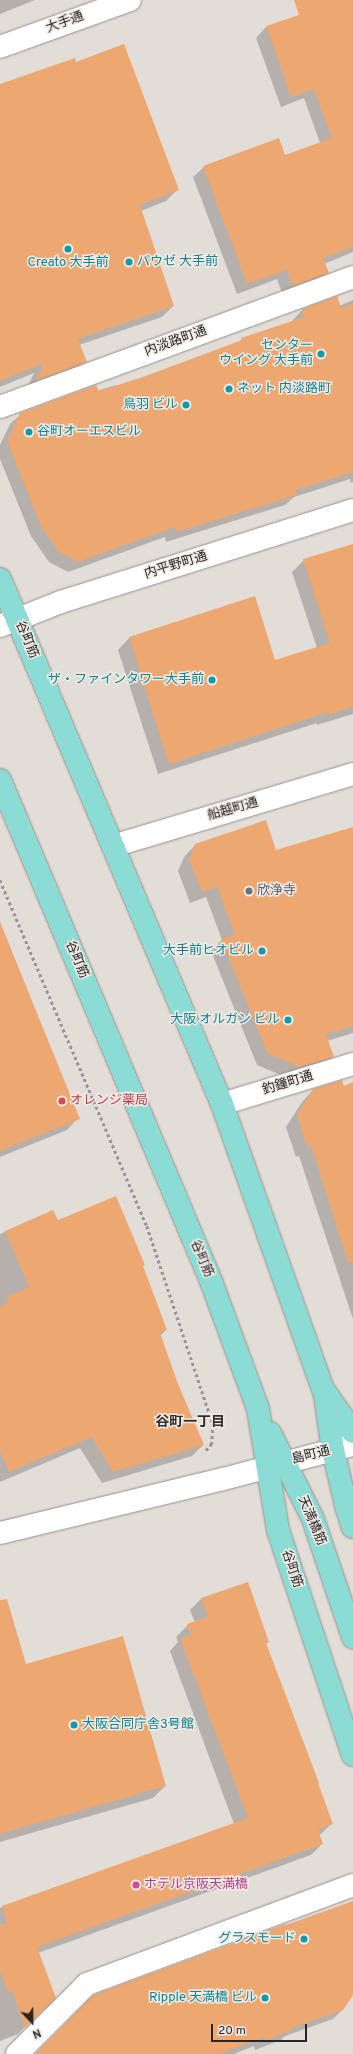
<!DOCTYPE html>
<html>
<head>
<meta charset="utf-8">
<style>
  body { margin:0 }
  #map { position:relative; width:353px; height:2054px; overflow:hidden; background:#e3ddd8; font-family:Overpass,"Noto Sans JP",sans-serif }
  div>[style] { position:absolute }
  .shadow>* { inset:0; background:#0003 }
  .building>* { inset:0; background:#eda771 }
  .path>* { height:2.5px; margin-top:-1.25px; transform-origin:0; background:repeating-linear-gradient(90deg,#999491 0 3px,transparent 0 6px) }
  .roads { filter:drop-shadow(0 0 1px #97918c) drop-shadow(0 0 1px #97918c) }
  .minor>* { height:22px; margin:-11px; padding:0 11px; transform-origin:11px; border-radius:11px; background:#fff }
  .tertiary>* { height:22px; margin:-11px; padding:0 11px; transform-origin:11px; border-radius:11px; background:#fff }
  .primary>* { height:22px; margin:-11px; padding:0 11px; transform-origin:11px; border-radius:11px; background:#8bdcd4 }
  .dots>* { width:11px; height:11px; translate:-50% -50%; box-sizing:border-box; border:2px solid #f1eae5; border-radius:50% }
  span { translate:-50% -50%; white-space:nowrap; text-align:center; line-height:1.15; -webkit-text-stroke:3px #f1eae5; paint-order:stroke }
  .street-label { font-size:13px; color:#282524 }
  .culture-label { font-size:13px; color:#0d838f }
  .left { translate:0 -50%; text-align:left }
  .right { translate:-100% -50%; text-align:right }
  .worship-label { font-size:13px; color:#5b616d }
  .health-label { font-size:13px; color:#be3a42 }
  .hotel-label { font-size:13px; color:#b23c85 }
  .neighbourhood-label { font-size:14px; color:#332e2a; font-weight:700 }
  .north { position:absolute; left:12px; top:2002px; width:40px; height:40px; -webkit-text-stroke:3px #f1eae5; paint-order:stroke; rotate:158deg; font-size:11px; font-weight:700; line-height:16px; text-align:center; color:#282524 }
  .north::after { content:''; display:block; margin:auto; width:14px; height:18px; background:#282524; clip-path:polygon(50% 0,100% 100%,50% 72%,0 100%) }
  .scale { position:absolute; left:211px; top:2024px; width:96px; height:18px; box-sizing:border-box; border:2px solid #282524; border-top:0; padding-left:5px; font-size:12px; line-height:14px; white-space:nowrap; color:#282524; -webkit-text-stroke:3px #f1eae5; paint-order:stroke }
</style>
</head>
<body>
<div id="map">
  <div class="shadow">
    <i style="clip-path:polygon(0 0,35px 0,0 14px)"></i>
    <i style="clip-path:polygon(342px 0,353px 0,353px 252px,324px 264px,327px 272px,317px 283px,283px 296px,277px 279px,237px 294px,193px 177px,204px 167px,285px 157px,320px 143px,304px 98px,281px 107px,256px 38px,266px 27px)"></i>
    <i style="clip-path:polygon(0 89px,177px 190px,166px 201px,141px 211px,173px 306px,162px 317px,79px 345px,86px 361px,75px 372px,26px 390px,34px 373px,0 387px)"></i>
    <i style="clip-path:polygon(337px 297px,339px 306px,353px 300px,353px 482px,351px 483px,350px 479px,294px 497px,285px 505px,166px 542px,165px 537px,68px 572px,49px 562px,31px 536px,0 459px,0 445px,10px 424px,21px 414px,116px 385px,117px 387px,238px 343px,242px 339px,292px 322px,292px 321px,302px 310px)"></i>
    <i style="clip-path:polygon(353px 545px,353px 714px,317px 725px,317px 723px,158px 774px,118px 650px,129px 638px,254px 598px,275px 662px,317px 648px,292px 572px,304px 560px)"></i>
    <i style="clip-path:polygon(353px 828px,353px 1033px,327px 1041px,333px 1056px,322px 1068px,288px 1078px,257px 1065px,211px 951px,222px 940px,206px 897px,190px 903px,178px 871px,184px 857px,195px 845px,275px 851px)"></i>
    <i style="clip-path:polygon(0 922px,78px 1118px,67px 1130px,0 1157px)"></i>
    <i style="clip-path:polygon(353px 1084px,353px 1319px,299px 1156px,296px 1157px,286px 1127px,302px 1102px,313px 1090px,343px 1087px)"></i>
    <i style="clip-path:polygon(53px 1212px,57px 1222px,142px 1266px,166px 1330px,160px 1336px,177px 1384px,203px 1445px,192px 1456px,102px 1483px,80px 1448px,0 1482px,0 1234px)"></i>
    <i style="clip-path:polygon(201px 1599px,268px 1642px,266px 1644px,331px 1824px,319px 1836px,322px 1844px,311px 1855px,38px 1953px,54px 1997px,18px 2034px,0 2041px,0 1908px,234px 1824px,170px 1651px,178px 1642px,176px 1637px,188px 1625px,195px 1623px,190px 1610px)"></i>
    <i style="clip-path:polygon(0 1651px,25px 1665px,165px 1786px,153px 1798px,0 1842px)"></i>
    <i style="clip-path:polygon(353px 1902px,353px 1993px,343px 2009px,333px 2019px,285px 2036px,281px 2040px,255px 2050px,254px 2046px,234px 2054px,40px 2054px,285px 1927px)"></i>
  </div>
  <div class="building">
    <i style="clip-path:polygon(294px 0,353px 0,353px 247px,323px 258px,329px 273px,293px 286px,287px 270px,247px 284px,203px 166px,279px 138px,285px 155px,332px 138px,314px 89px,291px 97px,266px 26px,299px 15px)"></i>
    <i style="clip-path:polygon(124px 44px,179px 190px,140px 205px,174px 306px,78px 339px,87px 362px,36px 381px,44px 363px,0 381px,0 84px,75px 58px,76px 62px)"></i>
    <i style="clip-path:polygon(337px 296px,341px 308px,353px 304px,353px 472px,295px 490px,297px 495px,177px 532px,175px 527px,78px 562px,59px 552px,41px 526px,7px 441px,20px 413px,96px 385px,99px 391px,143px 377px,242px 340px,241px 338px,304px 317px,302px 309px)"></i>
    <i style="clip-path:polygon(353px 544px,353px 707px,329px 714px,328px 712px,169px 764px,129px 637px,255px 596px,275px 660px,330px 643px,303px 559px)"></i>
    <i style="clip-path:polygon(266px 820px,276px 850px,353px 827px,353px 1026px,326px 1034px,334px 1057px,300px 1067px,268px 1054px,221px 939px,235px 935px,217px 887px,202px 892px,189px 859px,195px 844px)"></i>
    <i style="clip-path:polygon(0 922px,80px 1119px,0 1151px)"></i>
    <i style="clip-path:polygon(342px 1080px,344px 1086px,353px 1082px,353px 1261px,348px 1262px,311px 1145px,307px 1147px,297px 1115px,313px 1089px)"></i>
    <i style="clip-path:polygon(116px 1196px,145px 1265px,143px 1266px,167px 1330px,160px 1333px,178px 1384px,204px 1445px,113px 1472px,92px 1437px,9px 1472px,0 1450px,0 1306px,9px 1302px,7px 1297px,29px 1287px,5px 1231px,53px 1210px,58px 1220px)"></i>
    <i style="clip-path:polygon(248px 1582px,269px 1642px,266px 1643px,319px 1783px,318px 1783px,333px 1824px,318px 1830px,323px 1844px,37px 1947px,56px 1998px,25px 2028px,12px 1991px,8px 1993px,0 1971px,0 1925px,7px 1923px,2px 1906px,248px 1818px,180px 1639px,191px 1635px,187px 1624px,208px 1617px,201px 1598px)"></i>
    <i style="clip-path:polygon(7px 1599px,26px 1664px,123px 1636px,166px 1786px,0 1834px,0 1600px)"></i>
    <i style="clip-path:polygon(353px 1901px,353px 1995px,343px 2010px,291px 2028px,292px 2030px,265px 2041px,264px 2037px,219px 2054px,35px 2054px,93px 1995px,285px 1924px,286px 1925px)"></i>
  </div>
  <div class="path">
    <i style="left:0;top:880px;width:376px;rotate:67deg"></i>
    <i style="left:147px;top:1226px;width:209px;rotate:71.6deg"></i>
    <i style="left:213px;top:1424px;width:20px;rotate:93deg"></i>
    <i style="left:212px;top:1444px;width:9px;rotate:131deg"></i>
  </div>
  <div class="roads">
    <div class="minor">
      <i style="left:0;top:407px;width:376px;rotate:-20.2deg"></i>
      <i style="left:0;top:626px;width:66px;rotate:-21.5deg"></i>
      <i style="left:61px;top:602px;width:306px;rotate:-17.5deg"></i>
      <i style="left:113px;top:846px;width:251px;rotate:-16.7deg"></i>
      <i style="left:222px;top:1104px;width:137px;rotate:-17deg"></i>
      <i style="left:17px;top:2054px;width:99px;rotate:-45deg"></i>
      <i style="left:87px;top:1984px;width:284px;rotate:-20.4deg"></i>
    </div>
    <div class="tertiary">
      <i style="left:0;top:47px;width:138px;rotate:-19.9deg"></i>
      <i style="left:0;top:1533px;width:229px;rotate:-13.6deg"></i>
      <i style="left:223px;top:1479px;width:134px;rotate:-14.7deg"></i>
    </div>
    <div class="primary">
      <i style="left:0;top:579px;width:570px;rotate:67.08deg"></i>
      <i style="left:222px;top:1104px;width:302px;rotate:70.5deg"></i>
      <i style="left:323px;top:1389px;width:52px;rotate:55.1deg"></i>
      <i style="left:0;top:780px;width:544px;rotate:67.16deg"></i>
      <i style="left:211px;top:1281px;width:136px;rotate:69.8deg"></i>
      <i style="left:258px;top:1409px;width:123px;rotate:80.6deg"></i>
      <i style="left:278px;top:1530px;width:237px;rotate:71.6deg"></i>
      <i style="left:325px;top:1396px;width:55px;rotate:81.6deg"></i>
      <i style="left:333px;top:1450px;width:61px;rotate:76.7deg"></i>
      <i style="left:347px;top:1509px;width:19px;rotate:72deg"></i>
      <i style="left:270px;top:1433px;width:96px;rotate:63.4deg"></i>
      <i style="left:313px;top:1519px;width:125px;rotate:71.3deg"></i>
    </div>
  </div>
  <div class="dots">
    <i style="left:68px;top:249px;background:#0f9aa8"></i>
    <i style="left:129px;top:262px;background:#0f9aa8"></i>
    <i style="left:321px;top:354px;background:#0f9aa8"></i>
    <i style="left:229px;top:389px;background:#0f9aa8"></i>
    <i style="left:186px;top:405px;background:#0f9aa8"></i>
    <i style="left:29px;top:432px;background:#0f9aa8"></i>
    <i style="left:212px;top:680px;background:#0f9aa8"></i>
    <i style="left:249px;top:891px;background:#6b7280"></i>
    <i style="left:262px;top:951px;background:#0f9aa8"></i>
    <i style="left:288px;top:1020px;background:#0f9aa8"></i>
    <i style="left:62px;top:1101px;background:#e0444e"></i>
    <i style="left:74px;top:1725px;background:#0f9aa8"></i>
    <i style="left:136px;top:1885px;background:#d1479c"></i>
    <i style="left:304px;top:1939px;background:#0f9aa8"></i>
    <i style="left:265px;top:1998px;background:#0f9aa8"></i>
  </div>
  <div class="street-label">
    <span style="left:65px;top:23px;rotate:-20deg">大手通</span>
    <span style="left:176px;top:342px;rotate:-20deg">内淡路町通</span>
    <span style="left:176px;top:566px;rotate:-17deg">内平野町通</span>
    <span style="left:26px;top:640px;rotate:67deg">谷町筋</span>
    <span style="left:233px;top:810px;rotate:-16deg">船越町通</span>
    <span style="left:76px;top:960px;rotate:67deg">谷町筋</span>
    <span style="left:288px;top:1084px;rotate:-17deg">釣鐘町通</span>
    <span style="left:201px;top:1259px;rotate:67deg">谷町筋</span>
    <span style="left:311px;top:1456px;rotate:-14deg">島町通</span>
    <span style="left:311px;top:1521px;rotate:67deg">天満橋筋</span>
    <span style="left:291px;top:1569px;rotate:71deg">谷町筋</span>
  </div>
  <div class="culture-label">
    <span class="left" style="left:137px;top:262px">パウゼ 大手前</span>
    <span style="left:68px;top:263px">Creato 大手前</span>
    <span class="right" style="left:313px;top:354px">センター<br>ウイング 大手前</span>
    <span class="left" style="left:237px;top:389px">ネット 内淡路町</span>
    <span class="right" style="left:178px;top:405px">鳥羽 ビル</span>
    <span class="left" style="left:37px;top:432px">谷町オーエスビル</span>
    <span class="right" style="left:204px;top:680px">ザ・ファインタワー大手前</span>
    <span class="right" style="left:254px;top:951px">大手前ヒオビル</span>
    <span class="right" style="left:280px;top:1020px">大阪 オルガン ビル</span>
    <span class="left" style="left:82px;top:1725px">大阪合同庁舎3号館</span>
    <span class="right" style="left:296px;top:1939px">グラスモード</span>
    <span class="right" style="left:257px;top:1998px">Ripple 天満橋 ビル</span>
  </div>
  <div class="worship-label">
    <span class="left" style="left:257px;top:891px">欣浄寺</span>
  </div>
  <div class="health-label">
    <span class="left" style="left:70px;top:1101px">オレンジ薬局</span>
  </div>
  <div class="hotel-label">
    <span class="left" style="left:144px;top:1885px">ホテル京阪天満橋</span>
  </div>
  <div class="neighbourhood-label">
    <span style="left:190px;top:1423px">谷町一丁目</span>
  </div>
  <div class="north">N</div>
  <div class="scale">20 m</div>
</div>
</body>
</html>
